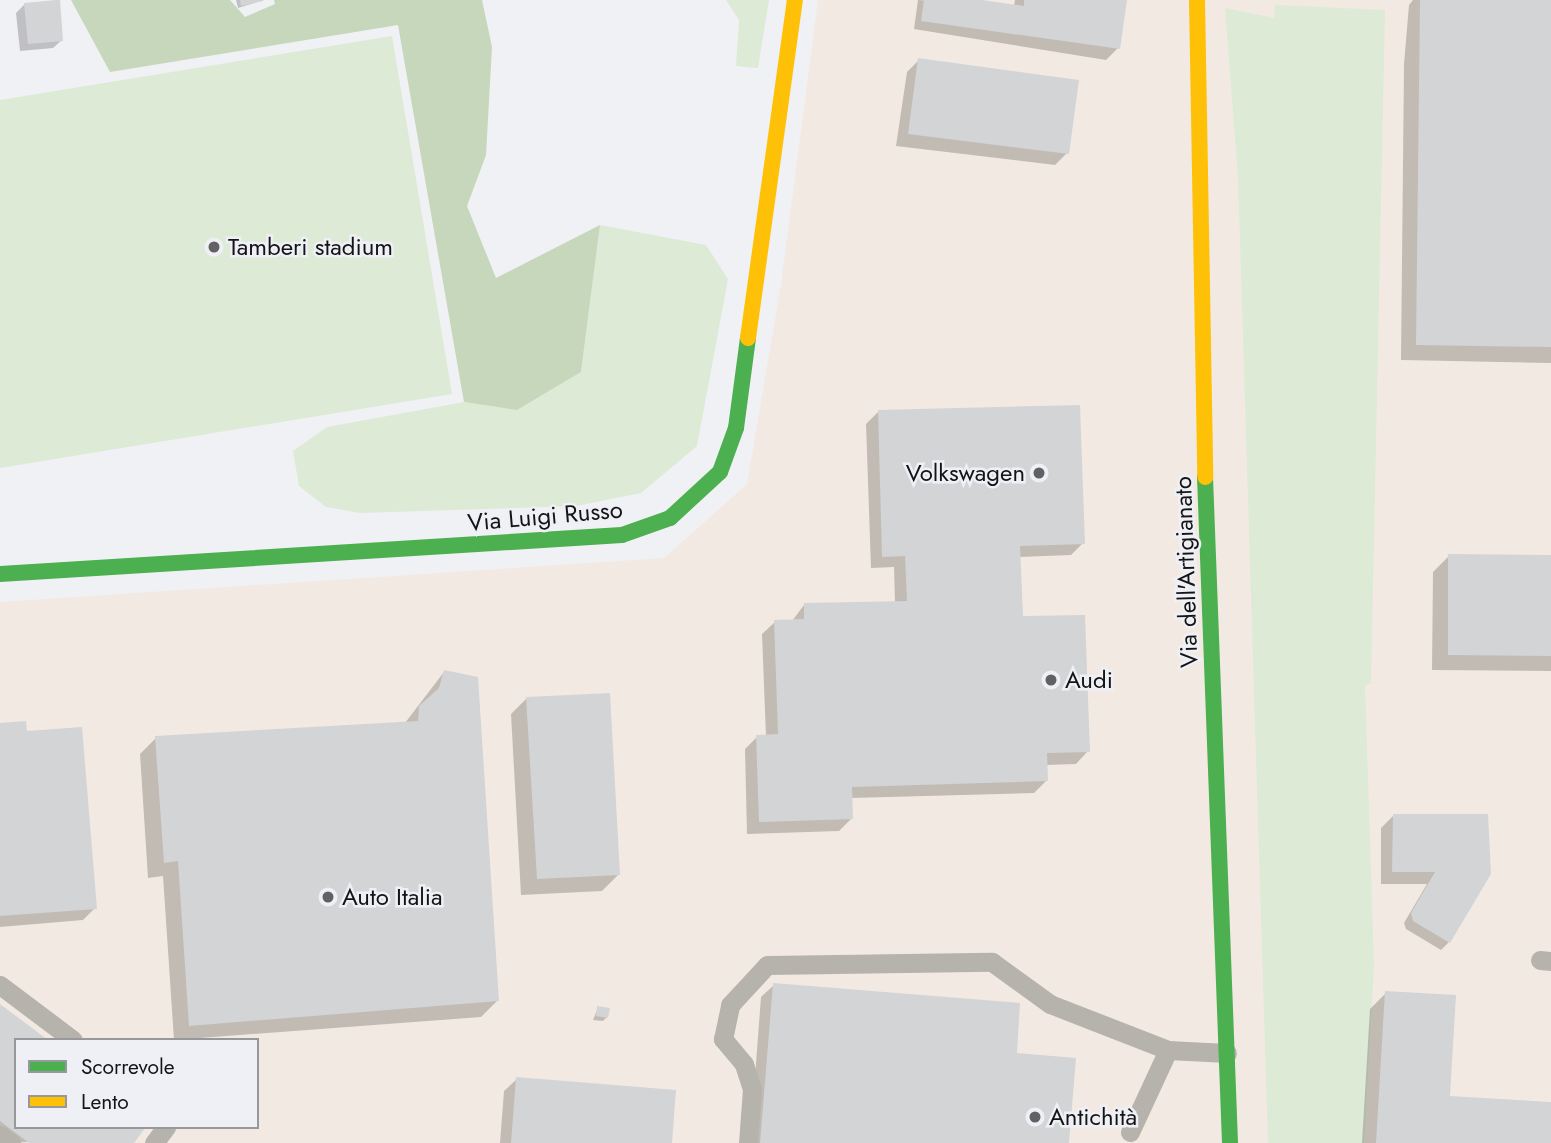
<!DOCTYPE html>
<html>
<head>
<meta charset="utf-8">
<style>
  body { margin:0 }
  #map { position:relative; width:1551px; height:1143px; overflow:hidden; background:#f0f1f5; font-family:Jost,sans-serif }
  div>[style] { position:absolute }
  .industrial>* { inset:0; background:#f2eae2 }
  .green>* { inset:0; background:#ddead6 }
  .forest>* { inset:0; background:#c6d7bb }
  .shadow>* { inset:0; background:#0003 }
  .building>* { inset:0; background:#d3d4d6 }
  .lane>* { height:19px; margin:-9.5px; padding:0 9.5px; transform-origin:9.5px; border-radius:9.5px; background:#b5b3ac }
  .fast>* { height:16px; margin:-8px; padding:0 8px; transform-origin:8px; border-radius:8px; background:#4caf50 }
  .slow>* { height:16px; margin:-8px; padding:0 8px; transform-origin:8px; border-radius:8px; background:#ffc107 }
  .dots>* { width:19px; height:19px; translate:-50% -50%; box-sizing:border-box; border:4px solid #eff0f6; border-radius:50% }
  span { translate:-50% -50%; white-space:nowrap; text-align:center; line-height:1.15; -webkit-text-stroke:5px #eff0f6; paint-order:stroke }
  .poi-label { font-size:24px; color:#141416 }
  .left { translate:0 -50%; text-align:left }
  .right { translate:-100% -50%; text-align:right }
  .street-label { font-size:24px; color:#141416 }
  .legend { position:absolute; left:14px; top:1038px; width:245px; height:91px; box-sizing:border-box; background:#eff0f6; border:2px solid #97989c; margin:0; padding:9px 12px; list-style:none; font-size:21px; color:#141416 }
  .legend li { display:flex; align-items:center; gap:14px; height:35px }
  .legend b { width:35px; border:2px solid #97989c }
</style>
</head>
<body>
<div id="map">
  <div class="industrial">
    <i style="clip-path:polygon(evenodd,818px 0,1551px 0,1551px 1143px,0 1143px,0 602px,664px 558px,747px 484px,781px 284px,818px 0,16px 1040px,257px 1040px,257px 1127px,16px 1127px,16px 1040px)"></i>
  </div>
  <div class="green">
    <i style="clip-path:polygon(726px 0,769px 0,758px 68px,736px 66px,739px 20px)"></i>
    <i style="clip-path:polygon(1275px 5px,1385px 10px,1371px 684px,1365px 685px,1374px 966px,1364px 1143px,1268px 1143px,1238px 177px,1225px 8px,1274px 18px)"></i>
    <i style="clip-path:polygon(392px 36px,452px 394px,0 468px,0 100px)"></i>
    <i style="clip-path:polygon(600px 225px,706px 245px,728px 279px,697px 446px,641px 493px,576px 506px,360px 513px,326px 507px,299px 486px,293px 451px,327px 427px,464px 402px,517px 410px,581px 372px)"></i>
  </div>
  <div class="forest">
    <i style="clip-path:polygon(71px 0,230px 0,245px 17px,275px 4px,274px 0,482px 0,492px 47px,486px 155px,467px 206px,496px 278px,600px 225px,581px 372px,517px 410px,464px 402px,398px 25px,110px 72px)"></i>
  </div>
  <div class="shadow">
    <i style="clip-path:polygon(236px 0,264px 0,238px 8px)"></i>
    <i style="clip-path:polygon(918px 0,1014px 6px,1015px 0,1125px 0,1118px 48px,1106px 60px,914px 29px)"></i>
    <i style="clip-path:polygon(1413px 0,1551px 0,1551px 363px,1401px 360px,1404px 64px,1409px 5px)"></i>
    <i style="clip-path:polygon(25px 4px,62px 40px,53px 48px,20px 51px,16px 13px)"></i>
    <i style="clip-path:polygon(919px 60px,1067px 153px,1055px 165px,896px 146px,907px 72px)"></i>
    <i style="clip-path:polygon(878px 412px,1083px 543px,1071px 555px,1019px 557px,1021px 618px,1088px 751px,1076px 764px,1045px 765px,1046px 781px,1034px 793px,851px 798px,851px 819px,839px 831px,747px 834px,745px 749px,757px 737px,766px 737px,762px 634px,775px 622px,792px 621px,804px 605px,895px 603px,894px 567px,871px 568px,866px 424px)"></i>
    <i style="clip-path:polygon(1449px 556px,1551px 557px,1551px 671px,1432px 670px,1433px 572px)"></i>
    <i style="clip-path:polygon(444px 672px,497px 1001px,481px 1017px,174px 1040px,163px 876px,148px 878px,140px 754px,156px 738px,405px 723px)"></i>
    <i style="clip-path:polygon(527px 698px,618px 875px,602px 891px,521px 895px,511px 714px)"></i>
    <i style="clip-path:polygon(0 724px,25px 733px,95px 908px,83px 920px,0 927px)"></i>
    <i style="clip-path:polygon(1393px 816px,1486px 816px,1449px 942px,1441px 950px,1406px 929px,1404px 923px,1427px 884px,1381px 884px,1381px 828px)"></i>
    <i style="clip-path:polygon(774px 985px,1067px 1143px,750px 1143px,761px 997px)"></i>
    <i style="clip-path:polygon(1386px 993px,1448px 1098px,1551px 1104px,1551px 1143px,1362px 1143px,1370px 1009px)"></i>
    <i style="clip-path:polygon(0 1006px,16px 1040px,16px 1127px,132px 1143px,0 1142px)"></i>
    <i style="clip-path:polygon(598px 1008px,607px 1017px,603px 1021px,593px 1020px)"></i>
    <i style="clip-path:polygon(517px 1079px,670px 1143px,500px 1143px,504px 1091px)"></i>
  </div>
  <div class="building">
    <i style="clip-path:polygon(56px 0,60px 0,63px 41px,28px 44px,24px 3px)"></i>
    <i style="clip-path:polygon(240px 0,263px 0,263px 1px,241px 6px)"></i>
    <i style="clip-path:polygon(924px 0,982px 0,1024px 6px,1024px 0,1127px 0,1120px 49px,921px 21px)"></i>
    <i style="clip-path:polygon(1420px 0,1551px 0,1551px 347px,1416px 345px)"></i>
    <i style="clip-path:polygon(918px 58px,1079px 80px,1069px 154px,908px 134px)"></i>
    <i style="clip-path:polygon(1080px 405px,1085px 544px,1020px 546px,1023px 616px,1085px 615px,1090px 752px,1047px 753px,1048px 781px,852px 787px,853px 819px,759px 822px,756px 735px,778px 734px,774px 620px,804px 619px,804px 603px,907px 601px,905px 556px,882px 557px,878px 410px)"></i>
    <i style="clip-path:polygon(1448px 554px,1551px 555px,1551px 656px,1448px 655px)"></i>
    <i style="clip-path:polygon(444px 670px,478px 677px,499px 1001px,189px 1026px,178px 861px,164px 863px,155px 736px,418px 721px,419px 706px,439px 688px)"></i>
    <i style="clip-path:polygon(610px 693px,620px 875px,537px 879px,526px 697px)"></i>
    <i style="clip-path:polygon(26px 721px,27px 731px,82px 727px,97px 909px,0 916px,0 723px)"></i>
    <i style="clip-path:polygon(1393px 814px,1488px 814px,1491px 874px,1450px 943px,1413px 921px,1411px 913px,1435px 872px,1392px 872px)"></i>
    <i style="clip-path:polygon(773px 983px,1020px 1003px,1017px 1053px,1076px 1058px,1069px 1143px,760px 1143px)"></i>
    <i style="clip-path:polygon(1385px 991px,1456px 995px,1450px 1096px,1551px 1102px,1551px 1143px,1376px 1143px)"></i>
    <i style="clip-path:polygon(0 1004px,48px 1040px,16px 1040px,16px 1127px,146px 1127px,134px 1143px,29px 1143px,0 1121px)"></i>
    <i style="clip-path:polygon(597px 1006px,610px 1008px,608px 1018px,596px 1016px)"></i>
    <i style="clip-path:polygon(516px 1077px,676px 1090px,672px 1143px,511px 1143px)"></i>
  </div>
  <div class="lane">
    <i style="left:1540px;top:960px;width:11px;rotate:5deg"></i>
    <i style="left:0;top:985px;width:91px;rotate:37deg"></i>
    <i style="left:1130px;top:1132px;width:90px;rotate:-65.1deg"></i>
    <i style="left:0;top:1135px;width:14px;rotate:36deg"></i>
    <i style="left:154px;top:1143px;width:20px;rotate:-53deg"></i>
    <i style="left:748px;top:1143px;width:54px;rotate:-85.8deg"></i>
    <i style="left:752px;top:1089px;width:26px;rotate:-108deg"></i>
    <i style="left:744px;top:1064px;width:33px;rotate:-130deg"></i>
    <i style="left:723px;top:1039px;width:35px;rotate:-78deg"></i>
    <i style="left:730px;top:1005px;width:54px;rotate:-47.2deg"></i>
    <i style="left:767px;top:965px;width:225px;rotate:-0.8deg"></i>
    <i style="left:992px;top:962px;width:72px;rotate:35.9deg"></i>
    <i style="left:1050px;top:1004px;width:127px;rotate:21.3deg"></i>
    <i style="left:1168px;top:1050px;width:59px;rotate:2.9deg"></i>
  </div>
  <div class="fast">
    <i style="left:1205px;top:477px;width:666px;rotate:87.85deg"></i>
    <i style="left:0;top:574px;width:623px;rotate:-3.59deg"></i>
    <i style="left:622px;top:535px;width:51px;rotate:-19.5deg"></i>
    <i style="left:670px;top:518px;width:68px;rotate:-42.6deg"></i>
    <i style="left:720px;top:472px;width:47px;rotate:-70deg"></i>
    <i style="left:736px;top:428px;width:91px;rotate:-82.4deg"></i>
  </div>
  <div class="slow">
    <i style="left:1197px;top:0;width:477px;rotate:89deg"></i>
    <i style="left:748px;top:338px;width:341px;rotate:-82.1deg"></i>
  </div>
  <div class="dots">
    <i style="left:214px;top:247px;background:#616164"></i>
    <i style="left:1039px;top:473px;background:#616164"></i>
    <i style="left:1051px;top:680px;background:#616164"></i>
    <i style="left:328px;top:897px;background:#616164"></i>
    <i style="left:1035px;top:1117px;background:#616164"></i>
  </div>
  <div class="poi-label">
    <span class="left" style="left:228px;top:247px">Tamberi stadium</span>
    <span class="right" style="left:1025px;top:473px">Volkswagen</span>
    <span class="left" style="left:1065px;top:680px">Audi</span>
    <span class="left" style="left:342px;top:897px">Auto Italia</span>
    <span class="left" style="left:1049px;top:1117px">Antichità</span>
  </div>
  <div class="street-label">
    <span style="left:545px;top:516px;rotate:-5deg">Via Luigi Russo</span>
    <span style="left:1186px;top:572px;rotate:-92deg">Via dell'Artigianato</span>
  </div>
  <ul class="legend">
  <li><b style="height:9px;background:#4caf50"></b>Scorrevole</li>
  <li><b style="height:9px;background:#ffc107"></b>Lento</li>
  </ul>
</div>
</body>
</html>
